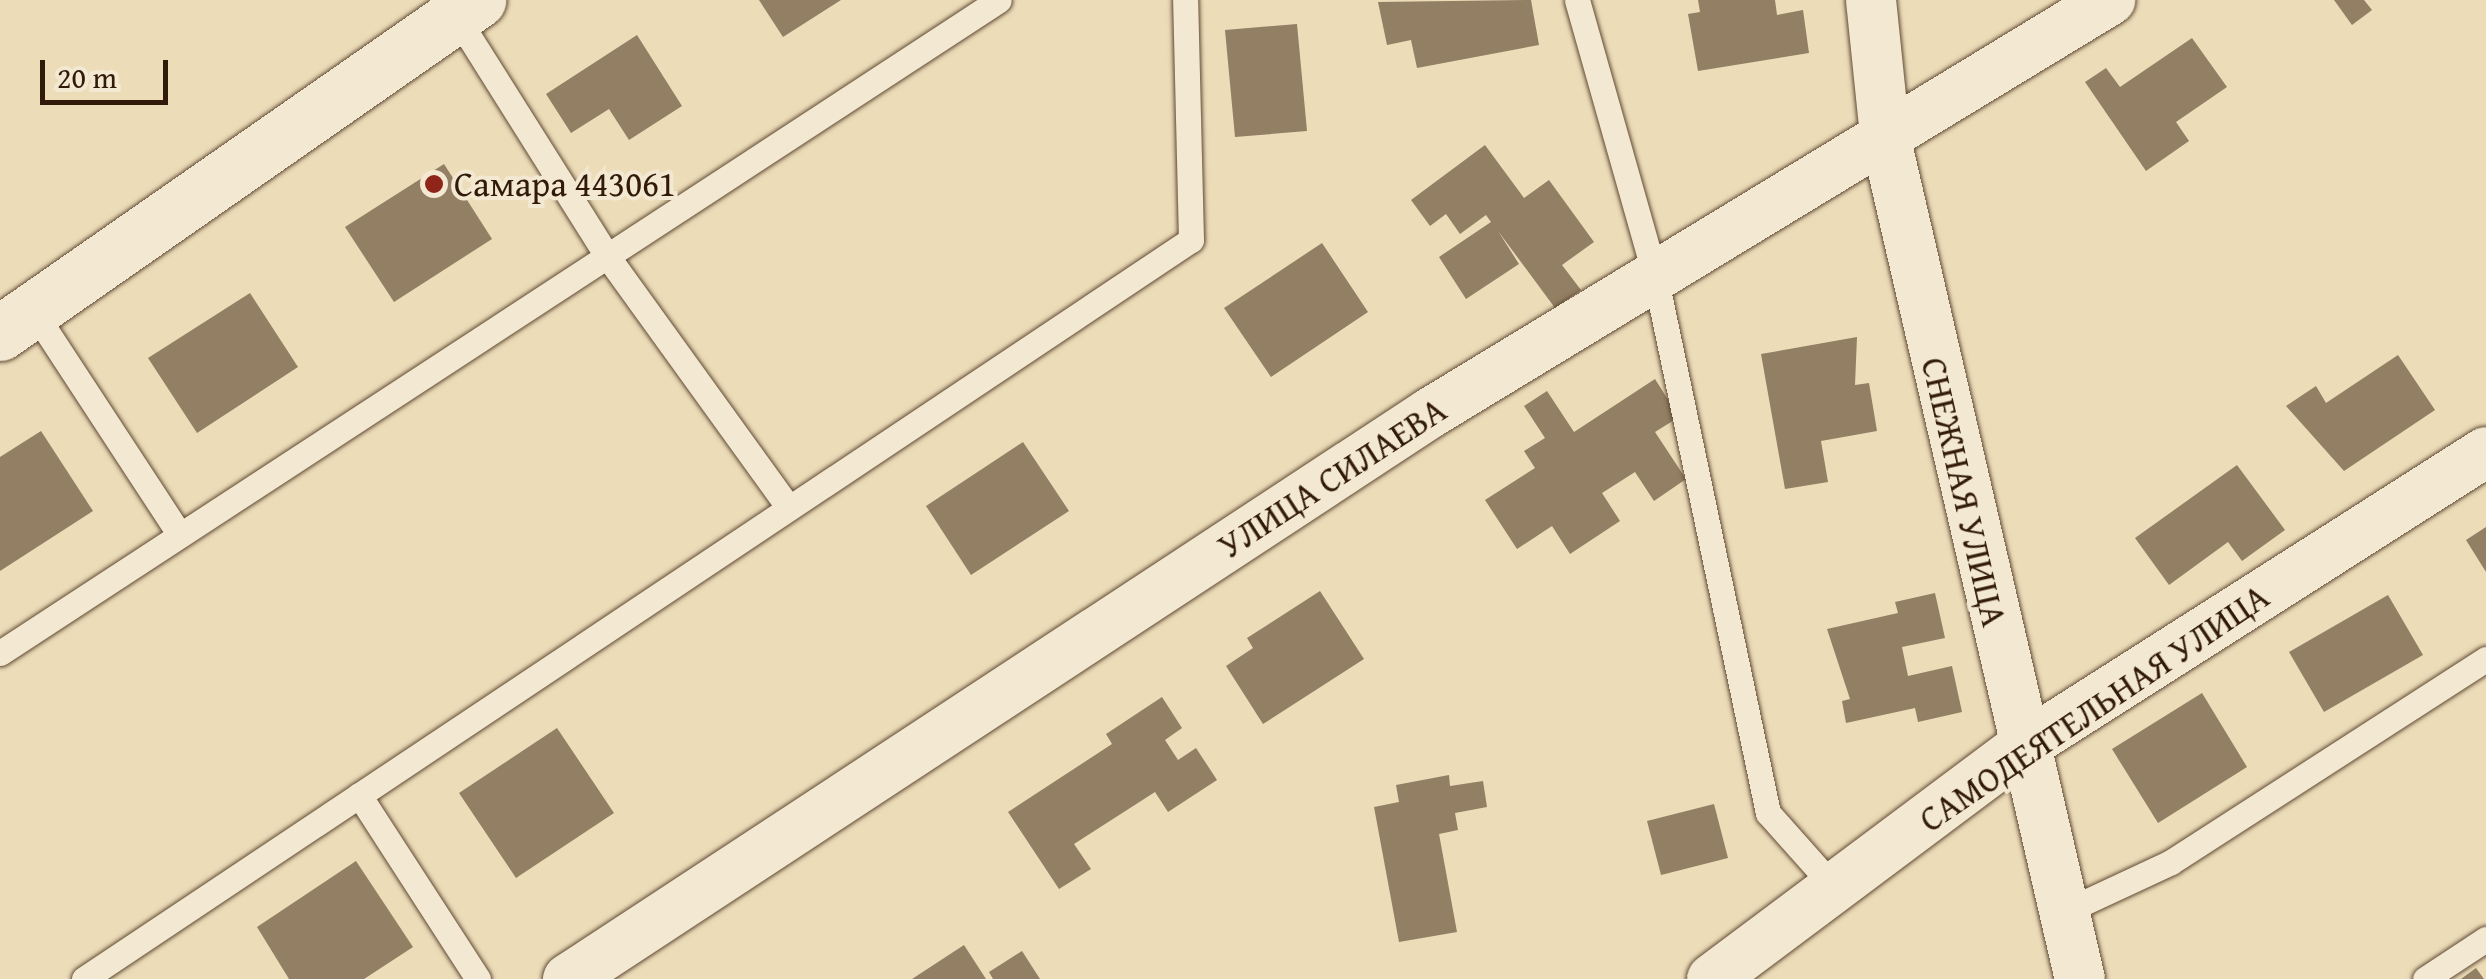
<!DOCTYPE html>
<html>
<head>
<meta charset="utf-8">
<style>
  body { margin:0 }
  #map { position:relative; width:2486px; height:979px; overflow:hidden; background:#ecdcb8; font-family:"Gentium Book Plus",serif }
  div>[style] { position:absolute }
  .building>* { inset:0; background:#927f64 }
  .roads { filter:drop-shadow(0 0 2px #604a34) drop-shadow(0 0 2px #604a34) }
  .lane>* { height:25px; margin:-12.5px; padding:0 12.5px; transform-origin:12.5px; border-radius:12.5px; background:#f3e8d1 }
  .street>* { height:50px; margin:-25px; padding:0 25px; transform-origin:25px; border-radius:25px; background:#f3e8d1 }
  .secondary>* { height:55px; margin:-27.5px; padding:0 27.5px; transform-origin:27.5px; border-radius:27.5px; background:#f3e8d1 }
  .dots>* { width:28px; height:28px; translate:-50% -50%; box-sizing:border-box; border:5px solid #f3e8d1; border-radius:50% }
  span { translate:-50% -50%; white-space:nowrap; text-align:center; line-height:1.15; -webkit-text-stroke:8px #f3e8d1; paint-order:stroke }
  .poi-label { font-size:35px; color:#311a08 }
  .left { translate:0 -50%; text-align:left }
  .street-label { font-size:35px; color:#311a08 }
  .scale { position:absolute; left:40px; top:60px; width:128px; height:45px; box-sizing:border-box; border:5px solid #311a08; border-top:0; padding-left:12px; font-size:30px; line-height:35px; white-space:nowrap; color:#311a08; -webkit-text-stroke:8px #f3e8d1; paint-order:stroke }
</style>
</head>
<body>
<div id="map">
  <div class="building">
    <i style="clip-path:polygon(759px 0,841px 0,783px 37px)"></i>
    <i style="clip-path:polygon(1531px 0,1539px 45px,1417px 68px,1411px 40px,1387px 45px,1378px 2px)"></i>
    <i style="clip-path:polygon(1698px 0,1775px 0,1777px 15px,1803px 10px,1809px 53px,1698px 71px,1688px 14px,1700px 12px)"></i>
    <i style="clip-path:polygon(2334px 0,2364px 0,2372px 10px,2352px 25px)"></i>
    <i style="clip-path:polygon(1297px 24px,1307px 131px,1235px 137px,1225px 30px)"></i>
    <i style="clip-path:polygon(637px 35px,682px 106px,629px 140px,609px 109px,571px 133px,546px 94px)"></i>
    <i style="clip-path:polygon(2192px 38px,2227px 87px,2176px 122px,2189px 141px,2146px 171px,2085px 82px,2106px 68px,2120px 87px)"></i>
    <i style="clip-path:polygon(1485px 145px,1524px 198px,1549px 180px,1594px 242px,1562px 265px,1581px 290px,1555px 308px,1498px 231px,1519px 264px,1466px 299px,1439px 257px,1491px 222px,1486px 215px,1460px 234px,1446px 214px,1430px 226px,1411px 200px)"></i>
    <i style="clip-path:polygon(444px 164px,492px 239px,394px 302px,345px 227px)"></i>
    <i style="clip-path:polygon(1322px 243px,1368px 312px,1271px 377px,1224px 308px)"></i>
    <i style="clip-path:polygon(250px 293px,298px 367px,197px 433px,148px 358px)"></i>
    <i style="clip-path:polygon(1857px 337px,1855px 385px,1869px 383px,1877px 431px,1821px 441px,1828px 482px,1785px 489px,1761px 354px)"></i>
    <i style="clip-path:polygon(2398px 355px,2435px 410px,2344px 471px,2286px 406px,2316px 386px,2326px 403px)"></i>
    <i style="clip-path:polygon(1655px 379px,1679px 417px,1655px 432px,1686px 479px,1654px 501px,1635px 472px,1602px 493px,1620px 521px,1570px 554px,1552px 526px,1517px 549px,1485px 500px,1535px 468px,1524px 451px,1545px 438px,1524px 406px,1547px 391px,1574px 432px)"></i>
    <i style="clip-path:polygon(41px 431px,93px 511px,0 571px,0 457px)"></i>
    <i style="clip-path:polygon(1023px 442px,1069px 511px,971px 575px,926px 506px)"></i>
    <i style="clip-path:polygon(2237px 465px,2285px 530px,2242px 561px,2228px 542px,2169px 585px,2135px 538px)"></i>
    <i style="clip-path:polygon(2486px 527px,2486px 572px,2466px 540px)"></i>
    <i style="clip-path:polygon(1320px 591px,1364px 659px,1263px 724px,1226px 666px,1253px 648px,1247px 638px)"></i>
    <i style="clip-path:polygon(1935px 593px,1945px 638px,1902px 647px,1908px 676px,1952px 666px,1962px 712px,1918px 722px,1915px 708px,1846px 723px,1842px 701px,1850px 699px,1827px 629px,1898px 613px,1895px 602px)"></i>
    <i style="clip-path:polygon(2388px 595px,2423px 655px,2324px 712px,2289px 652px)"></i>
    <i style="clip-path:polygon(2202px 693px,2247px 767px,2158px 823px,2112px 749px)"></i>
    <i style="clip-path:polygon(1162px 697px,1182px 728px,1165px 740px,1178px 760px,1196px 748px,1217px 780px,1168px 812px,1155px 792px,1074px 844px,1091px 869px,1059px 889px,1008px 812px,1112px 744px,1106px 734px)"></i>
    <i style="clip-path:polygon(557px 728px,614px 813px,516px 878px,459px 793px)"></i>
    <i style="clip-path:polygon(1449px 775px,1450px 786px,1483px 781px,1487px 807px,1455px 813px,1458px 830px,1439px 834px,1457px 932px,1399px 942px,1374px 807px,1399px 802px,1396px 785px)"></i>
    <i style="clip-path:polygon(1714px 804px,1728px 858px,1661px 875px,1647px 821px)"></i>
    <i style="clip-path:polygon(356px 861px,413px 947px,364px 979px,289px 979px,257px 927px)"></i>
    <i style="clip-path:polygon(964px 945px,986px 979px,912px 979px)"></i>
    <i style="clip-path:polygon(1022px 951px,1040px 979px,993px 979px,989px 972px)"></i>
    <i style="clip-path:polygon(2476px 968px,2484px 979px,2461px 979px)"></i>
  </div>
  <div class="roads">
    <div class="lane">
      <i style="left:1577px;top:0;width:286px;rotate:74.2deg"></i>
      <i style="left:1655px;top:275px;width:550px;rotate:78.14deg"></i>
      <i style="left:1768px;top:813px;width:98px;rotate:48.3deg"></i>
      <i style="left:456px;top:16px;width:280px;rotate:57.8deg"></i>
      <i style="left:605px;top:253px;width:314px;rotate:54.2deg"></i>
      <i style="left:34px;top:312px;width:265px;rotate:56.8deg"></i>
      <i style="left:0;top:653px;width:1193px;rotate:-33.17deg"></i>
      <i style="left:359px;top:795px;width:219px;rotate:57.1deg"></i>
      <i style="left:2064px;top:912px;width:118px;rotate:-25deg"></i>
      <i style="left:2171px;top:862px;width:375px;rotate:-32.8deg"></i>
      <i style="left:84px;top:979px;width:1331px;rotate:-33.73deg"></i>
      <i style="left:1191px;top:240px;width:240px;rotate:-91.4deg"></i>
      <i style="left:2425px;top:979px;width:73px;rotate:-33.3deg"></i>
    </div>
    <div class="street">
      <i style="left:1871px;top:0;width:137px;rotate:84.1deg"></i>
      <i style="left:1885px;top:136px;width:865px;rotate:76.98deg"></i>
      <i style="left:568px;top:979px;width:1031px;rotate:-33.29deg"></i>
      <i style="left:1430px;top:413px;width:796px;rotate:-31.27deg"></i>
      <i style="left:1712px;top:979px;width:386px;rotate:-36.8deg"></i>
      <i style="left:2021px;top:748px;width:551px;rotate:-32.48deg"></i>
    </div>
    <div class="secondary">
      <i style="left:0;top:333px;width:583px;rotate:-34.86deg"></i>
    </div>
  </div>
  <div class="dots">
    <i style="left:434px;top:184px;background:#8f2418"></i>
  </div>
  <div class="poi-label">
    <span class="left" style="left:454px;top:184px">Самара 443061</span>
  </div>
  <div class="street-label">
    <span style="left:1332px;top:478px;rotate:-33deg">УЛИЦА СИЛАЕВА</span>
    <span style="left:1964px;top:492px;rotate:77deg">СНЕЖНАЯ УЛИЦА</span>
    <span style="left:2094px;top:708px;rotate:-34deg">САМОДЕЯТЕЛЬНАЯ УЛИЦА</span>
  </div>
  <div class="scale">20 m</div>
</div>
</body>
</html>
